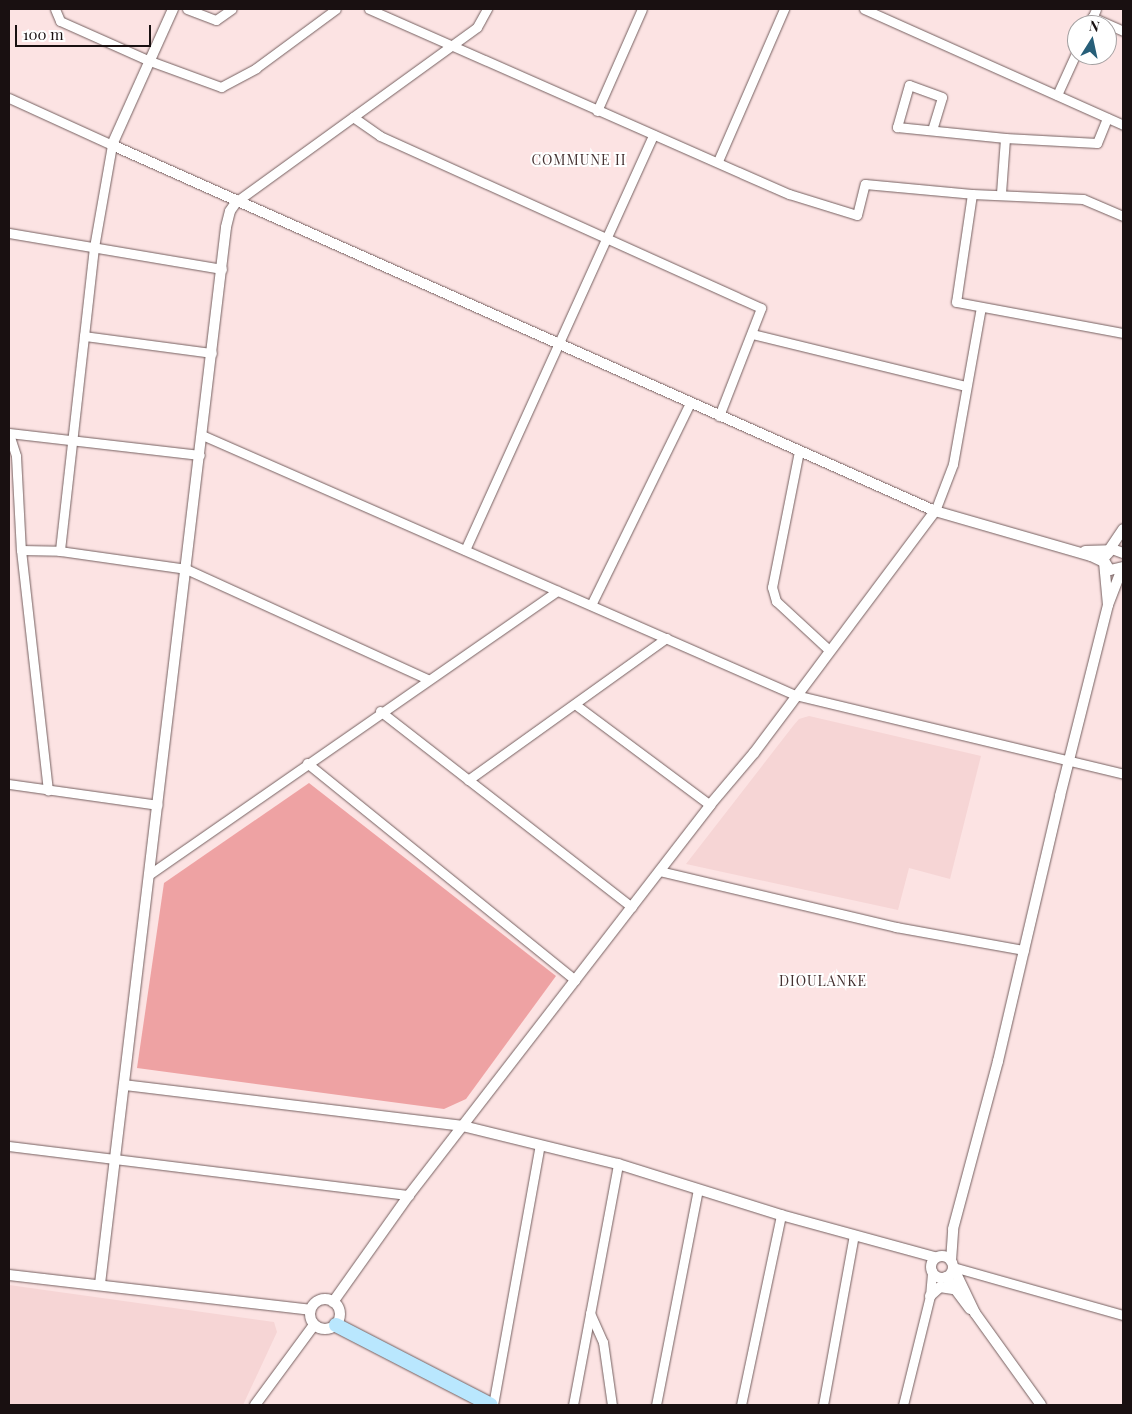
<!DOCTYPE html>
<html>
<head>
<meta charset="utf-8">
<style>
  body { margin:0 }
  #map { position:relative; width:1132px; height:1414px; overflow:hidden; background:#fce3e3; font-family:"Playfair Display",serif }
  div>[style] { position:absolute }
  .built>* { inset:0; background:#f6d5d5 }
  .green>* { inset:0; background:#eea2a3 }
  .roads { filter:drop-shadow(0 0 1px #756060) drop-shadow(0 0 1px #756060) }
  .minor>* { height:9px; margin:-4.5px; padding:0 4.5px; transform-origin:4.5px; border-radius:4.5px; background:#fff }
  .tertiary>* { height:10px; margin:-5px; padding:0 5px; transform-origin:5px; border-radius:5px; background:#fff }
  .tertiary>.ring { margin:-5px; padding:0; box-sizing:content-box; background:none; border:10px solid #fff; border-radius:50% }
  .primary>* { height:14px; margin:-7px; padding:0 7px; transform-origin:7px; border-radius:7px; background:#b9e7fe }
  span { translate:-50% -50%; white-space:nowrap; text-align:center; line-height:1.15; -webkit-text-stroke:4px #fff; paint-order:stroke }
  .neighbourhood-label { font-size:14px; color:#443131; letter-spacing:1px }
  .frame { position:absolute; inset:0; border:10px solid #191011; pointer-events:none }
  .north { position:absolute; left:1067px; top:15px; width:50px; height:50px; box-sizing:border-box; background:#fff; border:1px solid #a39fa0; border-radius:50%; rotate:10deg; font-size:14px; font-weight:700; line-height:20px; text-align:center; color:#191011 }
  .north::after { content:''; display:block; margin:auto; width:18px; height:22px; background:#275f79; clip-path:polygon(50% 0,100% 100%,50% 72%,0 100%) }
  .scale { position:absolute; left:15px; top:25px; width:136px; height:22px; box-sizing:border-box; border:2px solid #191011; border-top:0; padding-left:6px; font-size:15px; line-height:18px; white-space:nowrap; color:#191011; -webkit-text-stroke:4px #fff; paint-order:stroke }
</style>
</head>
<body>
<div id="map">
  <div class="built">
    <i style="clip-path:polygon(809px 716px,981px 756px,950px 879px,909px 868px,898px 910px,686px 864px,793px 726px,799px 719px)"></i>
    <i style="clip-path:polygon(9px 1285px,274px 1322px,277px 1332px,243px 1405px,9px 1405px)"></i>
  </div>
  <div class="green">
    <i style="clip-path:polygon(309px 783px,556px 976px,466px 1099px,444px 1109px,137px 1068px,164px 883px)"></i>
  </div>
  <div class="roads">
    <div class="minor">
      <i style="left:55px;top:9px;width:13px;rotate:67deg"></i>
      <i style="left:60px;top:21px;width:98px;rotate:24deg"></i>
      <i style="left:150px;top:61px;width:76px;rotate:20.1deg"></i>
      <i style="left:221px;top:87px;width:40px;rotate:-28deg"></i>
      <i style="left:256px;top:68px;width:99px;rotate:-36.4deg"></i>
      <i style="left:187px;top:9px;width:31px;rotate:21deg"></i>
      <i style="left:216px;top:20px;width:19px;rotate:-35deg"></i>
      <i style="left:369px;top:9px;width:459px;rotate:23.8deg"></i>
      <i style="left:789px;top:194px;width:71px;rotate:17.2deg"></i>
      <i style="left:857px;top:215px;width:32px;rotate:-76deg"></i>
      <i style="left:865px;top:184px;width:107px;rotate:5.3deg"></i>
      <i style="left:972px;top:194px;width:111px;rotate:2.6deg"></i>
      <i style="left:1083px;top:199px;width:43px;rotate:23deg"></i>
      <i style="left:864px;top:9px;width:284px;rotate:24.1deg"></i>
      <i style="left:1092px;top:17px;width:34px;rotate:24deg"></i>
      <i style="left:1089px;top:25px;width:17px;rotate:-66deg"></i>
      <i style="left:1057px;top:95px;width:48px;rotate:-65.6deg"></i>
      <i style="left:9px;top:98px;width:113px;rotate:24.5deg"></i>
      <i style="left:112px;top:145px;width:104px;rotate:100deg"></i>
      <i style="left:94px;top:247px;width:306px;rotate:96.4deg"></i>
      <i style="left:597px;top:111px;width:111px;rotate:-66.2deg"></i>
      <i style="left:353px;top:117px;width:33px;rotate:35deg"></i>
      <i style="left:380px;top:136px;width:418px;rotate:24.3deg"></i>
      <i style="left:761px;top:308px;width:116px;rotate:111.3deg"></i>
      <i style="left:932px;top:130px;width:34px;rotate:-73deg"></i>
      <i style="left:942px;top:97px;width:35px;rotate:-160deg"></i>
      <i style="left:909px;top:85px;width:44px;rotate:105.9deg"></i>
      <i style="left:897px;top:127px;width:109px;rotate:5.8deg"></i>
      <i style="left:1005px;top:138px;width:92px;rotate:3.1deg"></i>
      <i style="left:1097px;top:143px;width:27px;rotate:-68deg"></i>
      <i style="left:718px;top:161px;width:166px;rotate:-66.5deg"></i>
      <i style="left:1001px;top:193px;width:55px;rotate:-85.8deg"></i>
      <i style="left:972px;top:194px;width:109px;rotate:98.4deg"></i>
      <i style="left:956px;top:302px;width:170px;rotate:10.5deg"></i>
      <i style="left:237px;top:201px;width:296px;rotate:-35.9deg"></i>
      <i style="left:477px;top:27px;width:21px;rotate:-61deg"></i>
      <i style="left:9px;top:233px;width:216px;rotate:9.6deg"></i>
      <i style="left:752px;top:334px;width:219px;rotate:13.7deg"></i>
      <i style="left:84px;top:336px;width:129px;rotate:7.6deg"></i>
      <i style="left:9px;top:433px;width:192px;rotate:6.6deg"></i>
      <i style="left:9px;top:434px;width:23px;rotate:72deg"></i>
      <i style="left:16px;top:456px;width:94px;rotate:87deg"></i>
      <i style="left:21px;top:550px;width:242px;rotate:83.6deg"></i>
      <i style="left:202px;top:435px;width:647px;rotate:23.67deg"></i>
      <i style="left:795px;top:695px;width:337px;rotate:13.5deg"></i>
      <i style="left:799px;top:451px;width:139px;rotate:101.2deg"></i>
      <i style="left:772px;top:587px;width:15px;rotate:74deg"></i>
      <i style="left:776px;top:601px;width:72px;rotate:42.8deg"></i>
      <i style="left:935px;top:511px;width:50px;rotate:-69deg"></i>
      <i style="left:953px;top:464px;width:159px;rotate:-79.9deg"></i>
      <i style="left:21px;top:550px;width:39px;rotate:1deg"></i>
      <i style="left:60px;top:551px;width:127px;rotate:8.1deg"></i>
      <i style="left:186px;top:569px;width:265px;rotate:24.5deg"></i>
      <i style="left:465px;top:550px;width:456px;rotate:-65.6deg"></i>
      <i style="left:591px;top:605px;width:225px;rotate:-63.9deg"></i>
      <i style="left:576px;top:705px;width:167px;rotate:36.7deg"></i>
      <i style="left:380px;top:711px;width:319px;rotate:37.9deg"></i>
      <i style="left:307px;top:763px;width:345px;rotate:39deg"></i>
      <i style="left:468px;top:780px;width:244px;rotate:-35.6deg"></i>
      <i style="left:9px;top:784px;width:150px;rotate:8deg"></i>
      <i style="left:659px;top:871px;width:244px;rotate:13.3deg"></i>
      <i style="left:896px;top:927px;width:130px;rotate:10.2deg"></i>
      <i style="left:150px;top:874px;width:496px;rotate:-34.8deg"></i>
      <i style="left:9px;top:1146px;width:403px;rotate:7deg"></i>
      <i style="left:953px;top:1267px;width:177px;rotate:15.8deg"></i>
      <i style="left:590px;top:1313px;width:32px;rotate:66deg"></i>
      <i style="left:603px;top:1342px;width:64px;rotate:81.9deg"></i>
      <i style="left:493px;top:1405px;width:264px;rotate:-79.8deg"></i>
      <i style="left:573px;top:1405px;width:245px;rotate:-79.4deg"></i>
      <i style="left:656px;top:1405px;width:220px;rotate:-79deg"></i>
      <i style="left:741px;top:1405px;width:194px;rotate:-78.1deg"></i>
      <i style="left:823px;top:1405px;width:173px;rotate:-79.7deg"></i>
      <i style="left:903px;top:1405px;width:112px;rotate:-76.1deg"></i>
      <i style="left:930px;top:1296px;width:25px;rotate:-85deg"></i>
    </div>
    <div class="tertiary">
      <i style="left:173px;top:9px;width:149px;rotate:114.2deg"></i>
      <i style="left:112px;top:145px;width:901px;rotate:23.98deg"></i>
      <i style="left:935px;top:511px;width:162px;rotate:16.1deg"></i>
      <i style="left:1091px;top:556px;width:14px;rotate:25deg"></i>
      <i style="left:1104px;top:562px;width:43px;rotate:84.7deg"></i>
      <i style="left:1085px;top:551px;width:24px;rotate:-2deg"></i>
      <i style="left:1109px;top:550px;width:25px;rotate:-56deg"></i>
      <i style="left:1123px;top:553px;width:12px;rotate:-160deg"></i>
      <i style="left:1112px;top:549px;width:13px;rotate:132deg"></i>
      <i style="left:1103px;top:559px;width:13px;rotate:58deg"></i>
      <i style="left:1110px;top:570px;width:13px;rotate:-13deg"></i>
      <i style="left:124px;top:1085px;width:341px;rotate:6.9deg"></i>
      <i style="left:463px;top:1126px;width:160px;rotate:13.8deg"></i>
      <i style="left:618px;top:1164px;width:171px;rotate:17.4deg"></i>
      <i style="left:781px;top:1215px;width:160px;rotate:15.3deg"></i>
      <i class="ring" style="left:931px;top:1256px;width:12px;height:12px"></i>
      <i style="left:951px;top:1261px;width:32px;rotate:-86deg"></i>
      <i style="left:953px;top:1229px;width:174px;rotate:-75deg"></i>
      <i style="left:998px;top:1061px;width:272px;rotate:-76.8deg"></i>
      <i style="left:1060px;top:796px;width:197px;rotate:-75.9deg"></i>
      <i style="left:1108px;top:605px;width:40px;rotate:-69deg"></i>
      <i style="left:953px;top:1267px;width:51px;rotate:64.4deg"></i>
      <i style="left:975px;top:1313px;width:113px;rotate:54.3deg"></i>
      <i style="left:9px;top:1275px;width:303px;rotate:6.6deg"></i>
      <i style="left:946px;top:1277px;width:40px;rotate:53deg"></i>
      <i style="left:100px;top:1284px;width:1064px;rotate:-83.2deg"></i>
      <i style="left:226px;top:227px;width:16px;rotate:-76deg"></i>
      <i style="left:230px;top:211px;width:12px;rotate:-55deg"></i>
      <i style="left:930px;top:1296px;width:13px;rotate:-42deg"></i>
      <i style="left:940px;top:1287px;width:13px;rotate:9deg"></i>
      <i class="ring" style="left:310px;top:1299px;width:20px;height:20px"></i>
      <i style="left:333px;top:1302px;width:131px;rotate:-54.6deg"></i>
      <i style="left:409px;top:1195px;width:493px;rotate:-52.3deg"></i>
      <i style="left:710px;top:805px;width:68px;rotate:-49.8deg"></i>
      <i style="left:754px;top:753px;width:302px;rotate:-53.2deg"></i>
      <i style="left:255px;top:1405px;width:99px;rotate:-53.6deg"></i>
    </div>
    <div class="primary">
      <i style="left:336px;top:1325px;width:174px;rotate:27.3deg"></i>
    </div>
  </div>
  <div class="neighbourhood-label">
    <span style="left:579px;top:160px">COMMUNE II</span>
    <span style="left:823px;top:981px">DIOULANKE</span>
  </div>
  <div class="frame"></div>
  <div class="north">N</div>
  <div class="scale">100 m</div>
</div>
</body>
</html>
